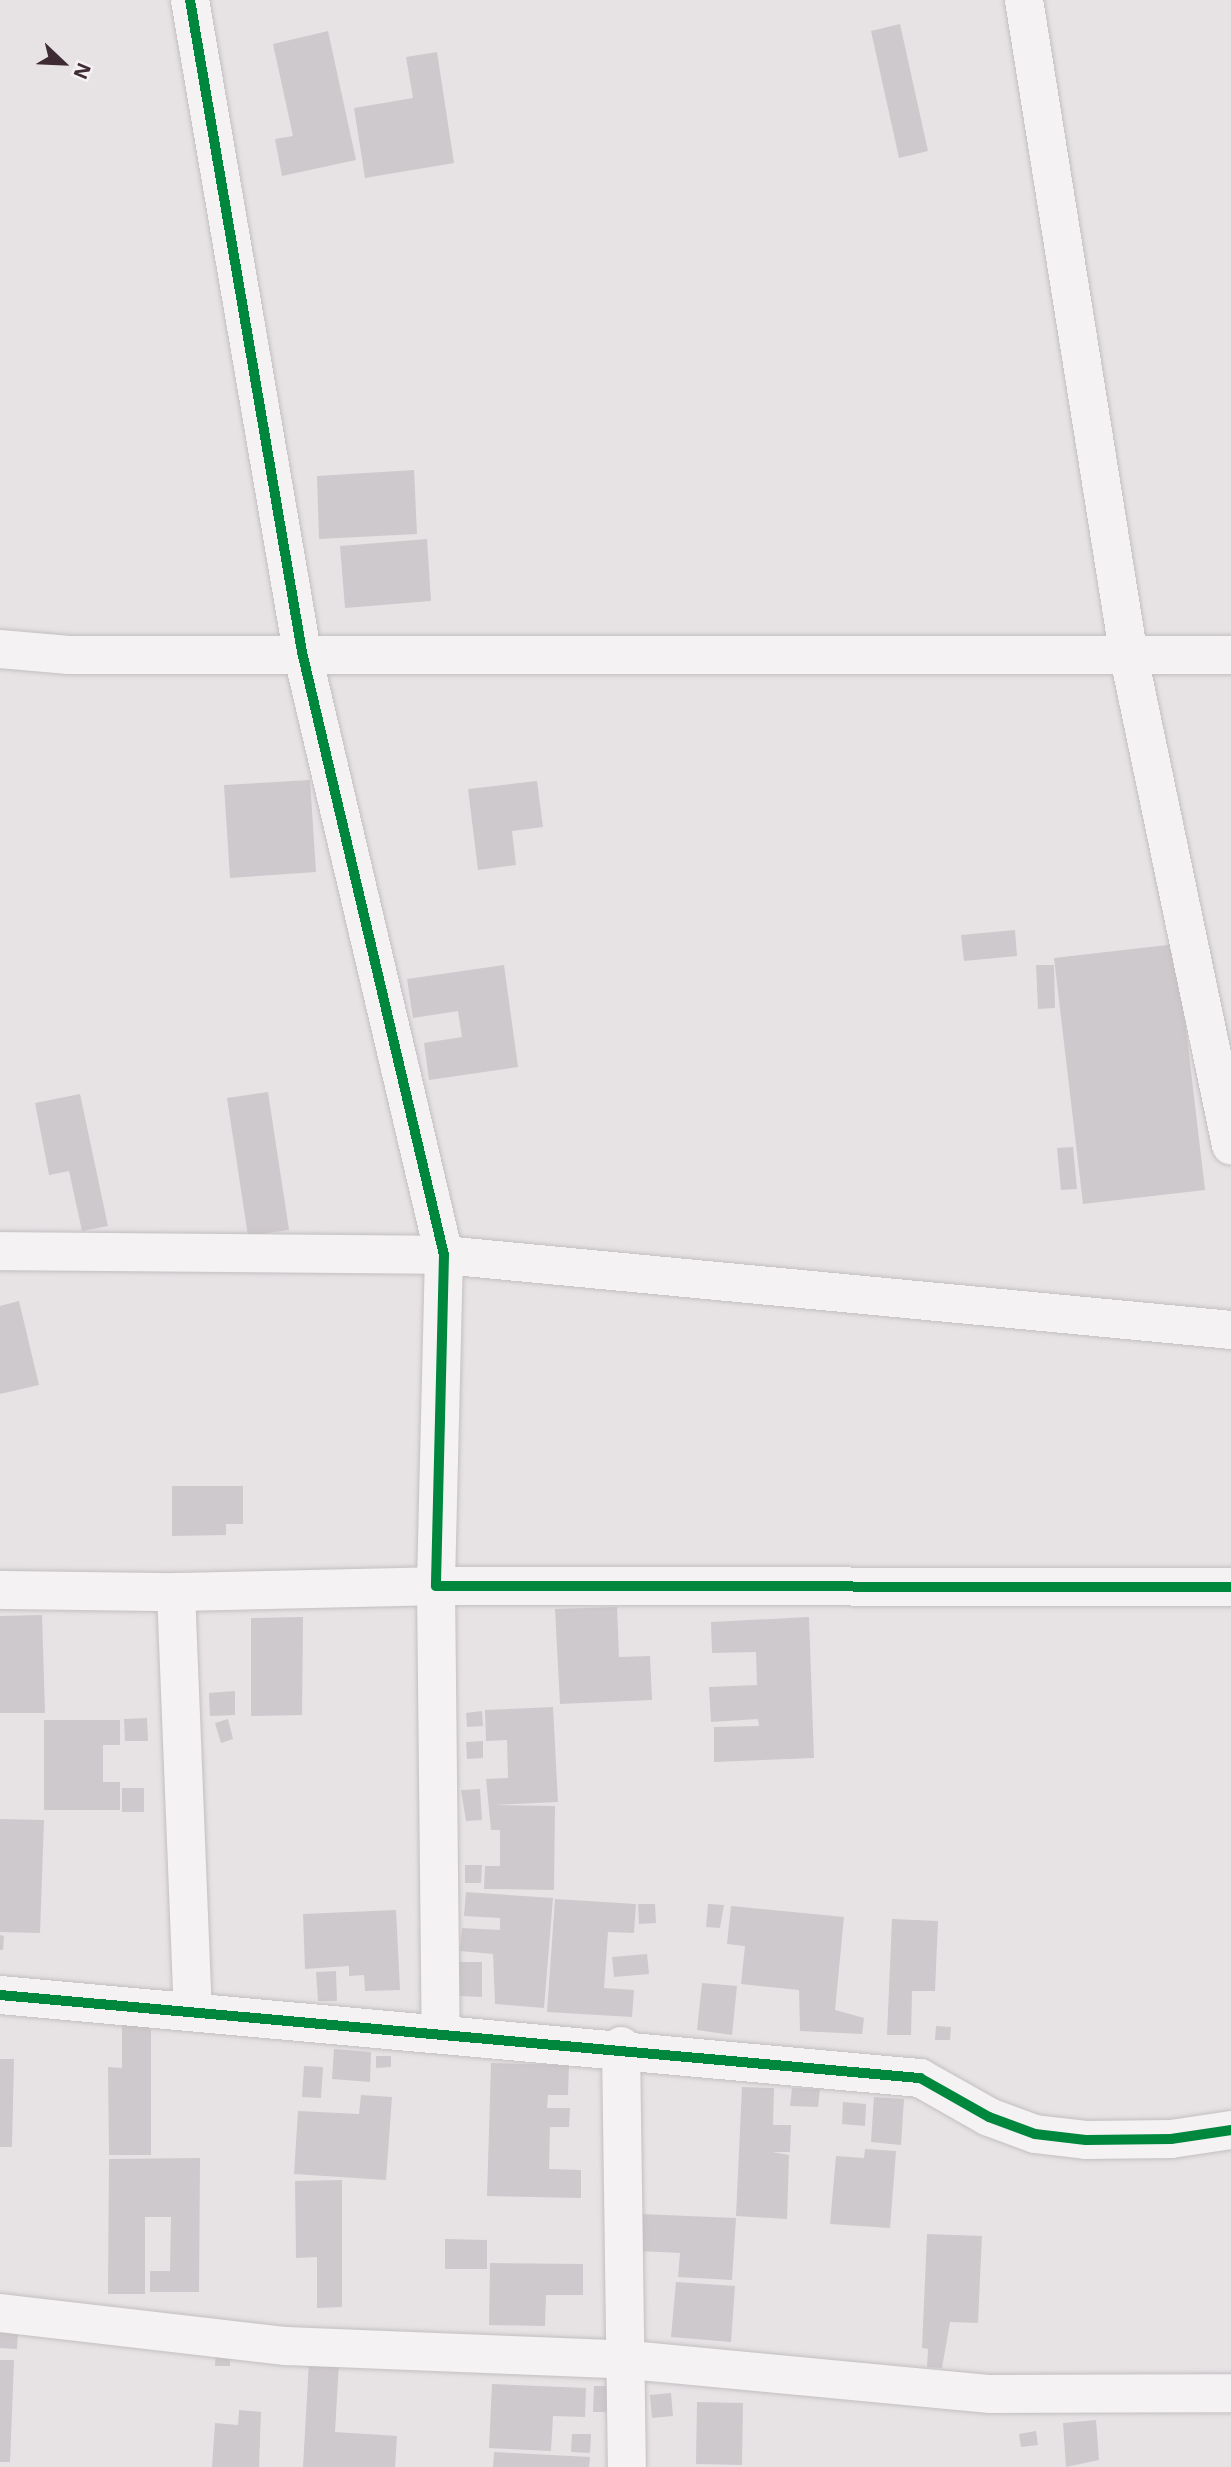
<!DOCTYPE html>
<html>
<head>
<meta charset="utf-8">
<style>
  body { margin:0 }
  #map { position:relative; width:1231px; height:2467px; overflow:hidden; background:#e7e3e5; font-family:"Noto Sans",sans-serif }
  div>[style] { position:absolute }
  .building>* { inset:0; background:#cec9cc }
  .roads { filter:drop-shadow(0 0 2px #c3bfc1) drop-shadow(0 0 2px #c3bfc1) }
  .minor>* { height:38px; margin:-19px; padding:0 19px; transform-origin:19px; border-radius:19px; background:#f4f2f3 }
  .cycleway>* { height:10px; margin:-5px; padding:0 5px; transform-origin:5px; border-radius:5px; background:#00873e }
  span { translate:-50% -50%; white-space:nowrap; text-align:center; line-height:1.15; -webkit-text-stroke:5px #f6f1f3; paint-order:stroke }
  .north { position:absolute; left:28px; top:28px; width:70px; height:70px; -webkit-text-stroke:5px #f6f1f3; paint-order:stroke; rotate:113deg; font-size:19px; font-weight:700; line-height:28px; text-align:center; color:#3f2b34 }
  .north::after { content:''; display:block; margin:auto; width:24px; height:32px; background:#3f2b34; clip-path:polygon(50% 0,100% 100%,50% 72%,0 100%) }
</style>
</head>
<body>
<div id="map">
  <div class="building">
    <i style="clip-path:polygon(900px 24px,928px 151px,899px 158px,871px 31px)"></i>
    <i style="clip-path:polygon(328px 31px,356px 160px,282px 176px,275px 139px,293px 136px,273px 44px)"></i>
    <i style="clip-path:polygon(437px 52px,454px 163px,365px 178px,354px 108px,413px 98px,406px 57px)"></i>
    <i style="clip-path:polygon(414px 470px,417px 534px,319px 539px,317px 476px)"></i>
    <i style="clip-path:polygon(427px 539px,431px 601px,345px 608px,340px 546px)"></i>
    <i style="clip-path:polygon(310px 780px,316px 872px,230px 878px,224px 785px)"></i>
    <i style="clip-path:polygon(537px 781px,543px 827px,512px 831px,516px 865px,478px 870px,468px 789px)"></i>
    <i style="clip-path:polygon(1015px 930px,1017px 956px,964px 961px,961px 935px)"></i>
    <i style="clip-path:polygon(1176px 944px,1205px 1190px,1083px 1204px,1054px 958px)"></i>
    <i style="clip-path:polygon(504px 965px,518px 1067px,429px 1080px,424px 1043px,462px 1037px,458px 1011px,413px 1018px,407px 979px)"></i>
    <i style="clip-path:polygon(1036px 965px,1054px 965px,1055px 1008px,1038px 1009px)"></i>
    <i style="clip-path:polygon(268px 1092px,289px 1230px,248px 1236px,227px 1098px)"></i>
    <i style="clip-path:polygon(80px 1094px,108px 1226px,82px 1231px,69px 1171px,49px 1175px,35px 1103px)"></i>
    <i style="clip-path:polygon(1073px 1147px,1077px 1189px,1061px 1190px,1057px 1148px)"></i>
    <i style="clip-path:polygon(19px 1301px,39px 1385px,0 1394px,0 1306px)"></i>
    <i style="clip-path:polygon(172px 1486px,243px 1486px,243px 1524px,226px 1524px,226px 1535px,172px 1536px)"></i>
    <i style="clip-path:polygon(617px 1607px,619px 1657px,650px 1656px,652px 1700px,560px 1704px,555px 1609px)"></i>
    <i style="clip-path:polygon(42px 1615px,45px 1713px,0 1713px,0 1616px)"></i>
    <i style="clip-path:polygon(303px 1617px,302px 1715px,251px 1716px,251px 1618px)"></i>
    <i style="clip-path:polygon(809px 1617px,814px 1758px,714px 1762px,714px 1727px,759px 1726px,758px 1719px,711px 1722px,709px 1687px,757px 1685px,756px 1652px,712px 1653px,711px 1622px)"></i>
    <i style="clip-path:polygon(235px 1691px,235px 1715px,210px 1716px,209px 1693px)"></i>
    <i style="clip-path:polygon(553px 1707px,558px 1802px,494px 1805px,555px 1806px,554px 1890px,484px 1889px,485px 1866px,500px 1866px,500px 1830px,491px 1830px,486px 1779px,508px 1778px,507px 1740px,486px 1741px,485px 1710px)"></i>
    <i style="clip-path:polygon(482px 1711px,483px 1726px,467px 1727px,466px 1713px)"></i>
    <i style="clip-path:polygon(147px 1718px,148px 1741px,125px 1741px,124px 1719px)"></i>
    <i style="clip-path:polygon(228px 1719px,233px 1739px,221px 1743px,215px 1723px)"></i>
    <i style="clip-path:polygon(44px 1720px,120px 1720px,120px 1745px,103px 1745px,103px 1782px,120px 1782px,120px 1810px,44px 1810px)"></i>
    <i style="clip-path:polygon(483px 1741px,483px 1758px,467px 1759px,466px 1742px)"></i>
    <i style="clip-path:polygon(122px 1788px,144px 1788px,144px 1812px,122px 1812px)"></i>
    <i style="clip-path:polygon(480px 1789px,482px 1820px,466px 1821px,461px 1790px)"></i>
    <i style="clip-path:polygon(0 1819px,44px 1820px,40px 1933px,0 1932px)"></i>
    <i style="clip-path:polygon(465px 1865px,482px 1865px,481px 1883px,465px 1883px)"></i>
    <i style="clip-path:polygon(466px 1892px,553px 1898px,544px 2008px,495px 2004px,493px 1954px,460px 1951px,462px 1928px,500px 1930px,500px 1918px,464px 1916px)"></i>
    <i style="clip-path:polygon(555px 1899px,636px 1904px,634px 1933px,608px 1932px,604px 1988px,634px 1990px,632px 2017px,547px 2012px)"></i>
    <i style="clip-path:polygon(638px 1904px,655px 1904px,656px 1923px,639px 1924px)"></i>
    <i style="clip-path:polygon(708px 1904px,724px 1905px,720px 1928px,706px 1927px)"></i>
    <i style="clip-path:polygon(731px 1906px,844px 1917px,835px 2010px,864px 2018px,862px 2034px,800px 2031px,799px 1990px,741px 1984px,745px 1946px,727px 1944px)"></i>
    <i style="clip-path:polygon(396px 1910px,400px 1990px,365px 1991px,364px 1975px,349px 1976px,349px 1966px,305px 1969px,303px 1914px)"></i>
    <i style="clip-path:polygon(892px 1919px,938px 1921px,935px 1991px,912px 1991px,911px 2035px,887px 2035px)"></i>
    <i style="clip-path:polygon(0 1935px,4px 1936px,3px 1950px,0 1950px)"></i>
    <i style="clip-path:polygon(647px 1954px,649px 1974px,614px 1977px,612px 1957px)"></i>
    <i style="clip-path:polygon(459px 1962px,482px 1962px,482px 1997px,458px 1996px)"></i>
    <i style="clip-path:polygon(336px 1971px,337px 2001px,318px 2001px,316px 1972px)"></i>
    <i style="clip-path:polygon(702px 1983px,737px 1986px,732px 2035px,697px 2030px)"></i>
    <i style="clip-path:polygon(122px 2024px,151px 2024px,151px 2155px,109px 2155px,108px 2067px,122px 2068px)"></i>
    <i style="clip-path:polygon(936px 2026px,951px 2027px,950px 2040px,935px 2040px)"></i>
    <i style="clip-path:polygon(334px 2049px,371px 2052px,370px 2082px,332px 2079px)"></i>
    <i style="clip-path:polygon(376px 2056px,391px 2056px,391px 2067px,376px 2068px)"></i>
    <i style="clip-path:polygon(0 2059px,14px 2059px,12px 2147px,0 2147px)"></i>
    <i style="clip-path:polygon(491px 2063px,569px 2065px,568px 2095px,548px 2095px,547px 2108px,570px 2108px,569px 2127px,550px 2127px,549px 2169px,581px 2170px,581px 2198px,487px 2196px)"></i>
    <i style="clip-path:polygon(304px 2066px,323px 2067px,321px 2098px,302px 2097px)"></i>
    <i style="clip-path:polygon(742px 2087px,774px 2088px,773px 2125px,791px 2125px,790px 2152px,772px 2152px,789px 2155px,787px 2219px,736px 2216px)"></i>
    <i style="clip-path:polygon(792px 2088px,820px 2089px,818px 2107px,790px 2106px)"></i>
    <i style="clip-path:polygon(361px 2095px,392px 2097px,386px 2180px,294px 2174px,298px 2111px,359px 2114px)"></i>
    <i style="clip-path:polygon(874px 2097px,904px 2099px,901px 2145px,871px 2142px)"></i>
    <i style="clip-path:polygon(843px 2102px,866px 2104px,865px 2126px,842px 2124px)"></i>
    <i style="clip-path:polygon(865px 2149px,896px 2151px,890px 2228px,830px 2224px,836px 2156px,864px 2158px)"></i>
    <i style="clip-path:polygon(200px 2158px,199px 2292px,150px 2292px,150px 2271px,170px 2271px,171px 2217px,145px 2217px,145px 2294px,108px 2294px,109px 2159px)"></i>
    <i style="clip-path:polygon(342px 2180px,342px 2307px,317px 2308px,317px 2257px,296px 2258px,295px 2181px)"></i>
    <i style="clip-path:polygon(641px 2214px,736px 2218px,732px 2280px,678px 2277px,680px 2253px,639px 2251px)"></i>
    <i style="clip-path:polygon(927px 2234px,982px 2236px,978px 2323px,950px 2322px,942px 2368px,927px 2367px,928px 2349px,922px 2348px)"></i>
    <i style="clip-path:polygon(445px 2239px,487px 2240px,487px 2269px,445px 2269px)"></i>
    <i style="clip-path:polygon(490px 2263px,583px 2264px,583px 2295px,546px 2295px,545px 2326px,489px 2325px)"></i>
    <i style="clip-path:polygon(676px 2282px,735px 2286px,731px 2342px,671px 2337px)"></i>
    <i style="clip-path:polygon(0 2329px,18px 2330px,17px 2349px,0 2348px)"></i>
    <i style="clip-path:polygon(216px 2349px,230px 2349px,230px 2366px,215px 2366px)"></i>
    <i style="clip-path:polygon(0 2360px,14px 2360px,10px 2462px,0 2462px)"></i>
    <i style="clip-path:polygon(309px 2361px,339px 2363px,335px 2432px,397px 2436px,395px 2467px,303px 2467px)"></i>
    <i style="clip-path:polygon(492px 2384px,586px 2388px,585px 2417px,553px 2416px,551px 2451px,489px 2448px)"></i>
    <i style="clip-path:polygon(594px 2386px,609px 2386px,608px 2412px,593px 2412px)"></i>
    <i style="clip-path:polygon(671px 2393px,673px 2416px,652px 2418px,650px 2395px)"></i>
    <i style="clip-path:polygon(697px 2402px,743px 2403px,742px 2465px,696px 2464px)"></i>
    <i style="clip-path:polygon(239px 2410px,261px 2412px,259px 2467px,212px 2467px,215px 2423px,238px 2425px)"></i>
    <i style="clip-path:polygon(1096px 2420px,1099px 2460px,1066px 2467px,1063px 2423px)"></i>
    <i style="clip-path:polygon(1036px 2431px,1038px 2445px,1021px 2447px,1019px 2434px)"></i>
    <i style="clip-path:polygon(572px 2434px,591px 2434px,590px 2453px,571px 2452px)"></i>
    <i style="clip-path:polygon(494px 2452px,590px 2457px,589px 2467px,493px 2467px)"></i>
  </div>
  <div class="roads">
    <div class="minor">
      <i style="left:190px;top:0;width:662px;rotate:80.25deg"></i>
      <i style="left:302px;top:652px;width:619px;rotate:76.75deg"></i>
      <i style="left:444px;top:1255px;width:331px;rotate:91.4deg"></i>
      <i style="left:436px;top:1586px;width:795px;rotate:0.07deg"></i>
      <i style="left:1024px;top:0;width:665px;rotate:80.92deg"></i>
      <i style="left:1129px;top:657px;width:499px;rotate:78.2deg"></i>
      <i style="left:0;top:649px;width:69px;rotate:5deg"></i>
      <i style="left:69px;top:655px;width:1162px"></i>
      <i style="left:0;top:1251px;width:444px;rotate:0.5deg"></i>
      <i style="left:444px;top:1255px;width:791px;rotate:5.44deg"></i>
      <i style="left:0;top:1590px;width:176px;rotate:0.7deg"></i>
      <i style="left:176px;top:1592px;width:417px;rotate:87.7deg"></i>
      <i style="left:176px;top:1592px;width:260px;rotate:-1.3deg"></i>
      <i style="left:436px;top:1586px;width:444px;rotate:89.4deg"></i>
      <i style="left:0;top:1995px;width:924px;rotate:5.16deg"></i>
      <i style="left:920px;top:2078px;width:79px;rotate:29.5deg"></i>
      <i style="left:989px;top:2117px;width:49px;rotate:20.3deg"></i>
      <i style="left:1035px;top:2134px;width:51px;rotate:6.7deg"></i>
      <i style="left:1086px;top:2140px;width:85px;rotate:-0.7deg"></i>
      <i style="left:1171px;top:2139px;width:61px;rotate:-8.5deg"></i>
      <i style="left:621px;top:2046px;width:421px;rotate:89.2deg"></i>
      <i style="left:0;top:2313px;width:288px;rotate:6.6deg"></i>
      <i style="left:286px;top:2346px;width:344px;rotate:2.3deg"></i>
      <i style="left:630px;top:2360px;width:362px;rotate:5.4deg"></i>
      <i style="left:990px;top:2394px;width:241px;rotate:-0.2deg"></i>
    </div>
  </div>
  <div class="cycleway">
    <i style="left:190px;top:0;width:662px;rotate:80.25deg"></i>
    <i style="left:302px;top:652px;width:619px;rotate:76.75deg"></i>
    <i style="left:444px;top:1255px;width:331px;rotate:91.4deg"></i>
    <i style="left:436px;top:1586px;width:795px;rotate:0.07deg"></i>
    <i style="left:0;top:1995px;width:924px;rotate:5.16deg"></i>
    <i style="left:920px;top:2078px;width:79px;rotate:29.5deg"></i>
    <i style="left:989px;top:2117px;width:49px;rotate:20.3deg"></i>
    <i style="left:1035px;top:2134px;width:51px;rotate:6.7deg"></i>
    <i style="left:1086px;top:2140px;width:85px;rotate:-0.7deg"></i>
    <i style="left:1171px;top:2139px;width:61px;rotate:-8.5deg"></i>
  </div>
  <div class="north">N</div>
</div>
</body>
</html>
